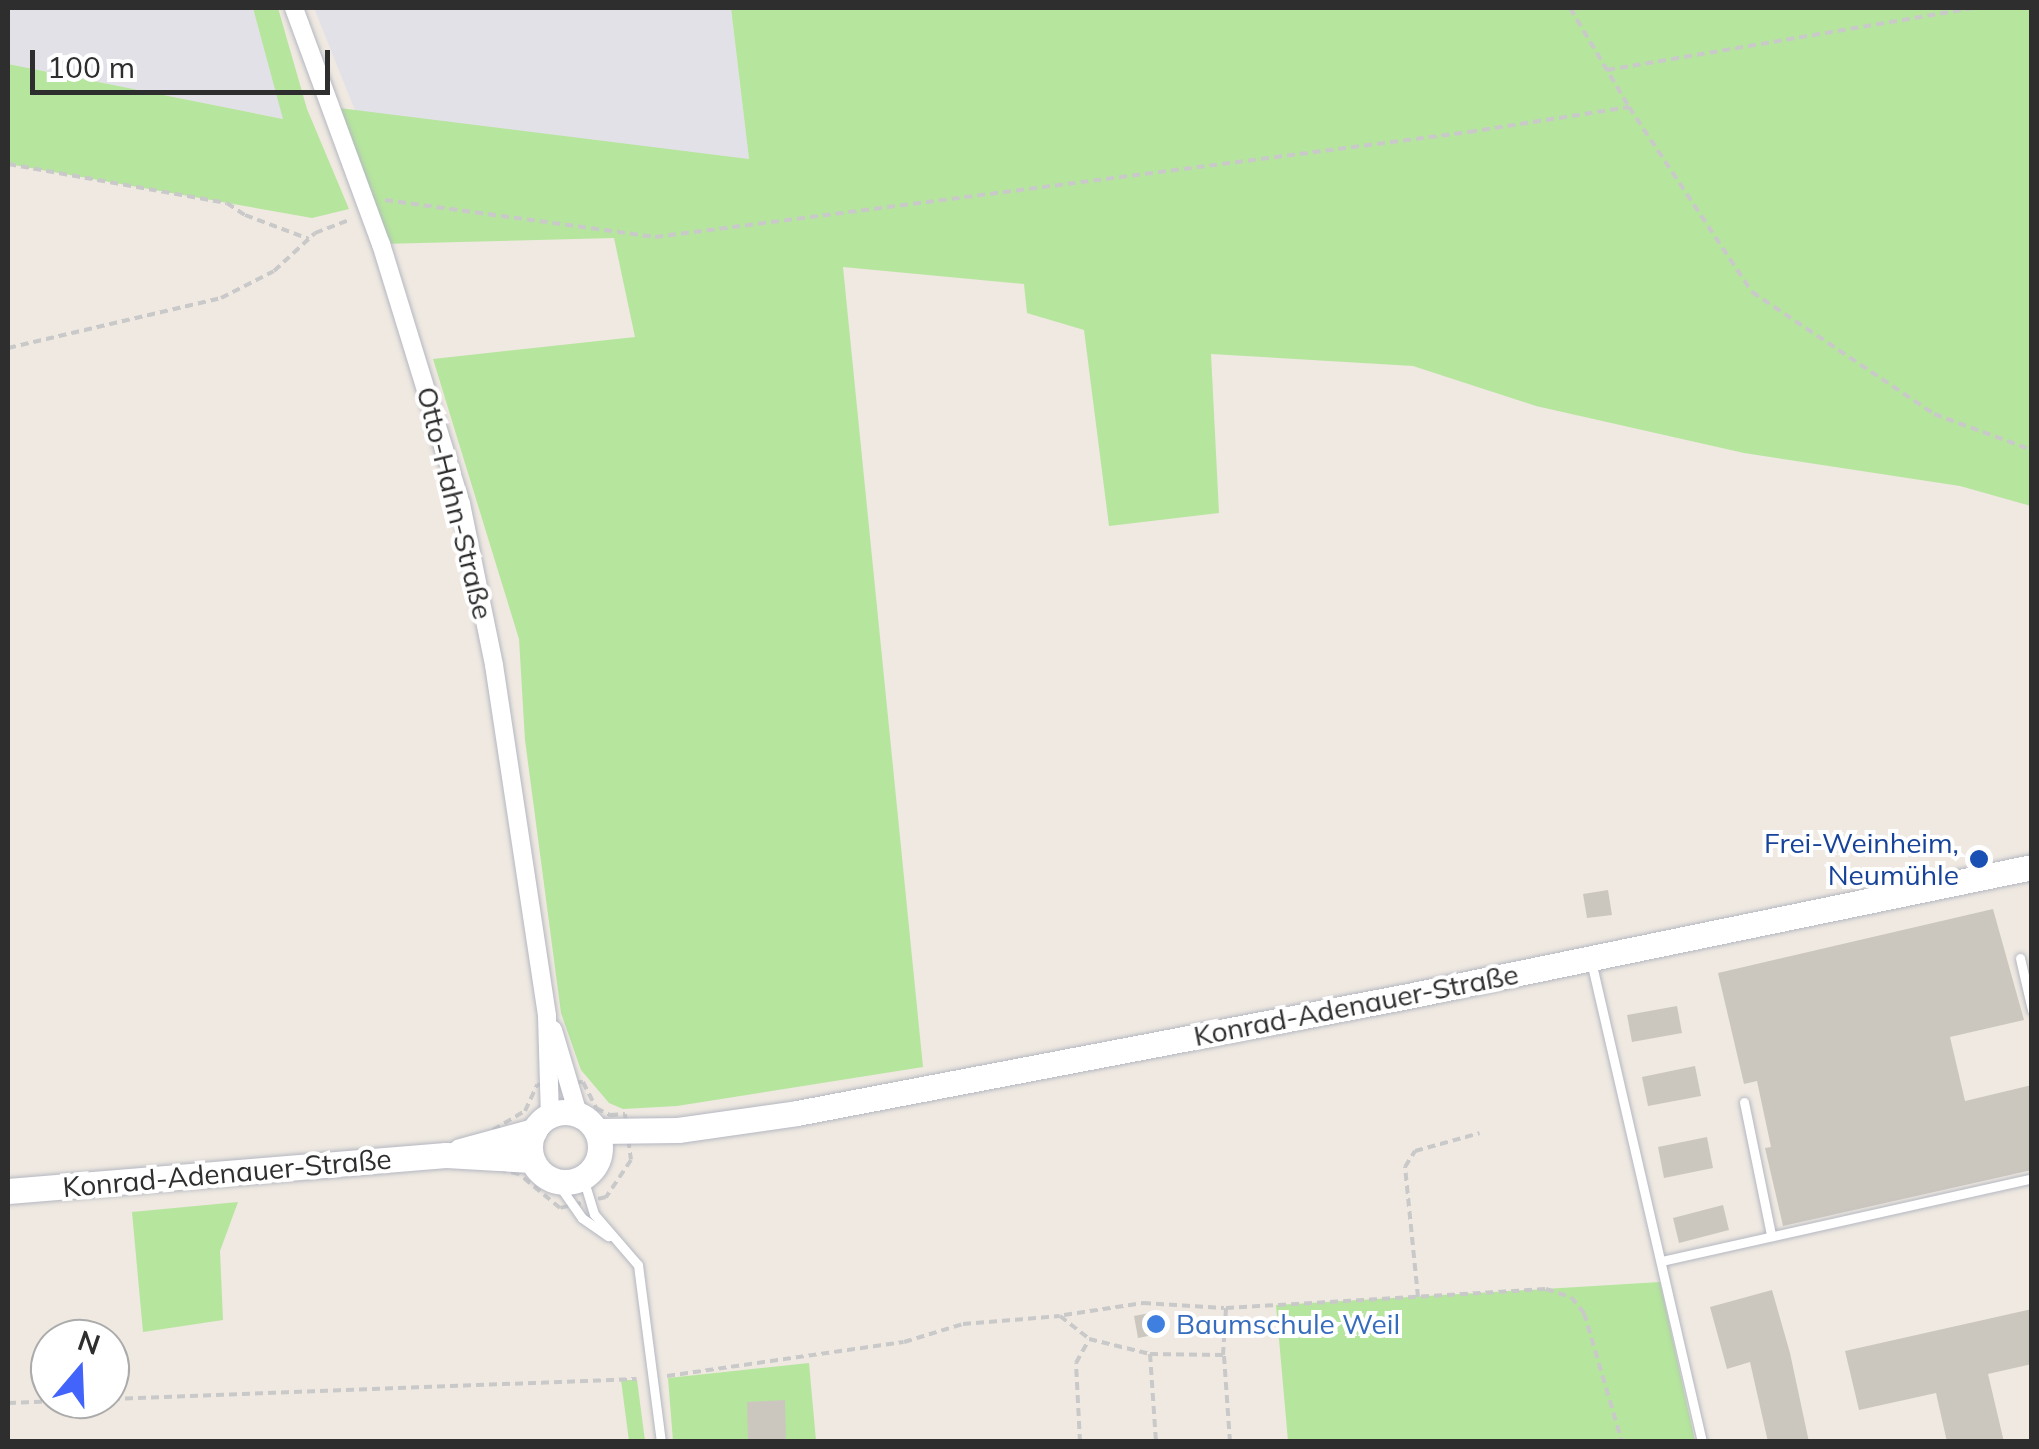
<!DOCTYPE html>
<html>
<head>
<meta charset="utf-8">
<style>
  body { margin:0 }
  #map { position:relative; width:2039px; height:1449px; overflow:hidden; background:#efe9e1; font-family:Mulish,sans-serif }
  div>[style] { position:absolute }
  .industrial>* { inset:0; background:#e3e1e8 }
  .green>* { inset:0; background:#b6e59e }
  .building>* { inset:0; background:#cbc7bf }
  .path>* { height:4px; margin-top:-2px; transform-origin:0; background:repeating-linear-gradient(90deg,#c9c9c9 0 8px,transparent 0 13px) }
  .roads { filter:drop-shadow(0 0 2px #b4b7c1) drop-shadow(0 0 2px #b4b7c1) }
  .service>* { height:9px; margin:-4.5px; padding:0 4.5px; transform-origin:4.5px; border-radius:4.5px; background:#fff }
  .minor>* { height:18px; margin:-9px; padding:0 9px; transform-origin:9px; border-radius:9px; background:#fff }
  .secondary>* { height:25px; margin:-12.5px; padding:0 12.5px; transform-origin:12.5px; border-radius:12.5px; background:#fff }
  .secondary>.ring { margin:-12.5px; padding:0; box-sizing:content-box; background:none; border:25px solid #fff; border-radius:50% }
  .dots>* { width:28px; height:28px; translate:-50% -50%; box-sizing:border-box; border:5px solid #fff; border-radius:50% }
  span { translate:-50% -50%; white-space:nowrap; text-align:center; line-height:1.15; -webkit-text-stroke:8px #fff; paint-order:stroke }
  .street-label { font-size:28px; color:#2e2e2e }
  .transit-label { font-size:28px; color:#164399 }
  .right { translate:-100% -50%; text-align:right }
  .shop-label { font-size:28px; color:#366cbe }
  .left { translate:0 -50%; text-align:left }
  .frame { position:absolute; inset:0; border:10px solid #2e2e2e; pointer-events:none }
  .north { position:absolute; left:30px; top:1319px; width:100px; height:100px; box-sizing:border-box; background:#fff; border:2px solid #ababab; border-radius:50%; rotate:19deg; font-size:28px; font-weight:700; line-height:40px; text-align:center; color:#2e2e2e }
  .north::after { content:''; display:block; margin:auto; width:35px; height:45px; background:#4264fb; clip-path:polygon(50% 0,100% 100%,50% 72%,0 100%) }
  .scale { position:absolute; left:30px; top:50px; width:300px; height:45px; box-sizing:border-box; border:5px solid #2e2e2e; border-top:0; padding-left:12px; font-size:30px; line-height:35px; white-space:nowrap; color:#2e2e2e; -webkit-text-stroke:8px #fff; paint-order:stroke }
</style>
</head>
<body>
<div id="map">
  <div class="industrial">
    <i style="clip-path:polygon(8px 8px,253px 8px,284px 119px,8px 64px)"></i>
    <i style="clip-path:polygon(314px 8px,731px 8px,749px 159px,356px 113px)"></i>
  </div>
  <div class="green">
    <i style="clip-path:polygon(253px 8px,278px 8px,307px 109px,349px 209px,312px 218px,8px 164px,8px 64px,283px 119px)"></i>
    <i style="clip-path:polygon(731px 8px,2031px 8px,2031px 506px,1960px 486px,1744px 453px,1536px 406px,1413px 366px,1211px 354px,1219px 513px,1109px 526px,1084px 330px,1027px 313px,1024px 284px,843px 267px,923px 1067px,677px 1106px,623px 1109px,609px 1103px,581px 1070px,561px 1013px,525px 740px,519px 639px,433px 359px,635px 337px,614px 238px,381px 244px,331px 107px,749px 159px)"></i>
    <i style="clip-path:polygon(238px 1202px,220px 1251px,223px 1320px,143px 1332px,132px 1212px)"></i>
    <i style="clip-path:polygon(1660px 1282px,1695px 1441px,1288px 1441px,1276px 1305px)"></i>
    <i style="clip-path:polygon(809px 1363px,816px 1441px,673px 1441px,668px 1378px)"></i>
    <i style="clip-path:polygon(621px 1380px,637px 1380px,645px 1441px,629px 1441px)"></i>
  </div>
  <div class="building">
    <i style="clip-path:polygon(1608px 890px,1612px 915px,1587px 918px,1583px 894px)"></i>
    <i style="clip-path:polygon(1993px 909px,2024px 1020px,1950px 1037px,1965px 1101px,2032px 1085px,2032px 1170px,1783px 1226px,1765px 1148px,1771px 1147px,1757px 1081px,1744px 1084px,1718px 973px)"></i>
    <i style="clip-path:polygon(1677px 1006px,1682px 1033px,1632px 1042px,1627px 1015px)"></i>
    <i style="clip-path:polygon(1695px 1066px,1701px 1096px,1648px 1106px,1642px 1077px)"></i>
    <i style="clip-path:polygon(1707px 1137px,1713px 1168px,1664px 1178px,1658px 1147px)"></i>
    <i style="clip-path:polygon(1723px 1205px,1729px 1230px,1679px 1243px,1673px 1218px)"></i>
    <i style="clip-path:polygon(1772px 1290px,1790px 1353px,1809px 1442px,1768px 1442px,1750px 1362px,1727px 1369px,1710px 1307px)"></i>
    <i style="clip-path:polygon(2032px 1309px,2032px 1364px,1988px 1374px,2004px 1442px,1947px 1442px,1936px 1393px,1859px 1410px,1845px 1351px)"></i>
    <i style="clip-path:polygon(1160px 1311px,1163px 1333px,1138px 1338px,1134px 1316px)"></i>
    <i style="clip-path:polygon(785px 1400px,786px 1442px,748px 1442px,747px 1402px)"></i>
  </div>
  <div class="path">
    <i style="left:1570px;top:8px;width:115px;rotate:59.2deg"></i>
    <i style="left:1629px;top:107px;width:222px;rotate:56.4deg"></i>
    <i style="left:1752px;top:292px;width:219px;rotate:33.8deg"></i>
    <i style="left:1934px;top:414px;width:104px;rotate:20.2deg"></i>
    <i style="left:1607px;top:70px;width:370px;rotate:-9.6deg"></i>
    <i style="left:8px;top:164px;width:222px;rotate:10.1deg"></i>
    <i style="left:227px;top:203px;width:22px;rotate:34deg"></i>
    <i style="left:245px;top:215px;width:68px;rotate:20.6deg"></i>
    <i style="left:385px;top:200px;width:273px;rotate:7.8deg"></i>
    <i style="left:655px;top:237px;width:821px;rotate:-7.35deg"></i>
    <i style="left:1469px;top:132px;width:162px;rotate:-8.9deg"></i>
    <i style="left:8px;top:348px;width:219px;rotate:-13.2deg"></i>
    <i style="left:221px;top:298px;width:59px;rotate:-27deg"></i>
    <i style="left:274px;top:271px;width:56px;rotate:-42.8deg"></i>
    <i style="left:315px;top:233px;width:39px;rotate:-21deg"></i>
    <i style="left:583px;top:1082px;width:29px;rotate:63deg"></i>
    <i style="left:596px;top:1108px;width:16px;rotate:27deg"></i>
    <i style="left:610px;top:1115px;width:15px;rotate:-4deg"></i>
    <i style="left:625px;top:1114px;width:46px;rotate:82.6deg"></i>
    <i style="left:631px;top:1160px;width:45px;rotate:124deg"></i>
    <i style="left:606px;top:1197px;width:47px;rotate:166.6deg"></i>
    <i style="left:560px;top:1208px;width:53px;rotate:-140.3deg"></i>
    <i style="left:519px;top:1174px;width:23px;rotate:-167deg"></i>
    <i style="left:497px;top:1169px;width:39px;rotate:-96deg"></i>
    <i style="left:493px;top:1130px;width:37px;rotate:-31deg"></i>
    <i style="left:525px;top:1111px;width:29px;rotate:-65deg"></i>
    <i style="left:537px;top:1085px;width:46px;rotate:-3.7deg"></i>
    <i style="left:1418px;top:1297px;width:131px;rotate:-95.7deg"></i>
    <i style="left:1405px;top:1167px;width:19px;rotate:-58deg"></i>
    <i style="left:1415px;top:1151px;width:67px;rotate:-15.5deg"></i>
    <i style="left:1064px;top:1315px;width:80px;rotate:-8.6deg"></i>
    <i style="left:1143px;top:1303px;width:81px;rotate:3.5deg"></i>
    <i style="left:1150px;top:1354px;width:88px;rotate:86.1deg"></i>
    <i style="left:1224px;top:1356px;width:86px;rotate:86deg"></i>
    <i style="left:667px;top:1376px;width:239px;rotate:-8.2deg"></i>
    <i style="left:904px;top:1342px;width:62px;rotate:-17deg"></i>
    <i style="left:963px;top:1324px;width:97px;rotate:-4.7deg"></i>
    <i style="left:1060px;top:1316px;width:37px;rotate:38deg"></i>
    <i style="left:1089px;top:1339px;width:63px;rotate:13.8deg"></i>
    <i style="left:1150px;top:1354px;width:73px;rotate:0.8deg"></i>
    <i style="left:1223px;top:1355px;width:47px;rotate:-86.3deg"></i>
    <i style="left:1226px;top:1308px;width:321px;rotate:-3.4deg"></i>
    <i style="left:1546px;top:1289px;width:26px;rotate:18deg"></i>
    <i style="left:1571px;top:1297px;width:21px;rotate:51deg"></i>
    <i style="left:1584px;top:1313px;width:134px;rotate:73.6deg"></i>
    <i style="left:8px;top:1403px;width:629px;rotate:-2.19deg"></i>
    <i style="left:1080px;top:1442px;width:79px;rotate:-92.9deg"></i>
    <i style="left:1076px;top:1363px;width:26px;rotate:-61deg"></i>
  </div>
  <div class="roads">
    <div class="service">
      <i style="left:2020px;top:958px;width:53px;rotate:77deg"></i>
      <i style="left:1591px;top:961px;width:494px;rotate:77deg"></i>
      <i style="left:1744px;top:1102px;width:136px;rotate:78.5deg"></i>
      <i style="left:583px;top:1178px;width:38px;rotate:73deg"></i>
      <i style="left:594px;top:1214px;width:67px;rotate:49.2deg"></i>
      <i style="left:638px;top:1265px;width:178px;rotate:82.6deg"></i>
      <i style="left:556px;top:1181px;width:45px;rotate:54.9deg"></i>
      <i style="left:582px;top:1218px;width:32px;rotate:35deg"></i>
      <i style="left:1662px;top:1261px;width:379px;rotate:-12.6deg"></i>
    </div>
    <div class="minor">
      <i style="left:294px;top:8px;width:252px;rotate:69.8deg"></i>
      <i style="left:381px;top:244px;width:272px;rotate:72.9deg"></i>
      <i style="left:461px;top:504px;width:164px;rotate:78.4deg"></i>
      <i style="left:494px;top:665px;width:355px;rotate:81.4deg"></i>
      <i style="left:547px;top:1016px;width:99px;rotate:88.3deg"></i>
      <i style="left:553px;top:1030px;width:88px;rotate:73.4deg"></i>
    </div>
    <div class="secondary">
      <i class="ring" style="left:530px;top:1112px;width:45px;height:45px"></i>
      <i style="left:597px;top:1131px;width:81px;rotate:-0.7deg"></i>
      <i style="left:678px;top:1130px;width:120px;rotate:-8.1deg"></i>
      <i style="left:797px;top:1113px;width:622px;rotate:-10.84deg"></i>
      <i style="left:1408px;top:996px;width:637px;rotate:-11.68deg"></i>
      <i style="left:460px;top:1151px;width:77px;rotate:-15.1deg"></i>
      <i style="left:8px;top:1191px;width:439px;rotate:-4.7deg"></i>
      <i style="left:446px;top:1155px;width:86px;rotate:3.3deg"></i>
    </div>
  </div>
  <div class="dots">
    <i style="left:1979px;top:859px;background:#1a4fb4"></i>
    <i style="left:1156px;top:1324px;background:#3f7fe0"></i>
  </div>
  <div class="street-label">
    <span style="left:455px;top:503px;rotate:76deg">Otto-Hahn-Straße</span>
    <span style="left:1356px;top:1005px;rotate:-11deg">Konrad-Adenauer-Straße</span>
    <span style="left:227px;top:1173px;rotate:-5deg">Konrad-Adenauer-Straße</span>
  </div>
  <div class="transit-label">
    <span class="right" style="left:1959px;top:859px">Frei-Weinheim,<br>Neumühle</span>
  </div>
  <div class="shop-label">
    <span class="left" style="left:1176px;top:1324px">Baumschule Weil</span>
  </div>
  <div class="frame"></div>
  <div class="north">N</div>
  <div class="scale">100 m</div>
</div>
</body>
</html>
